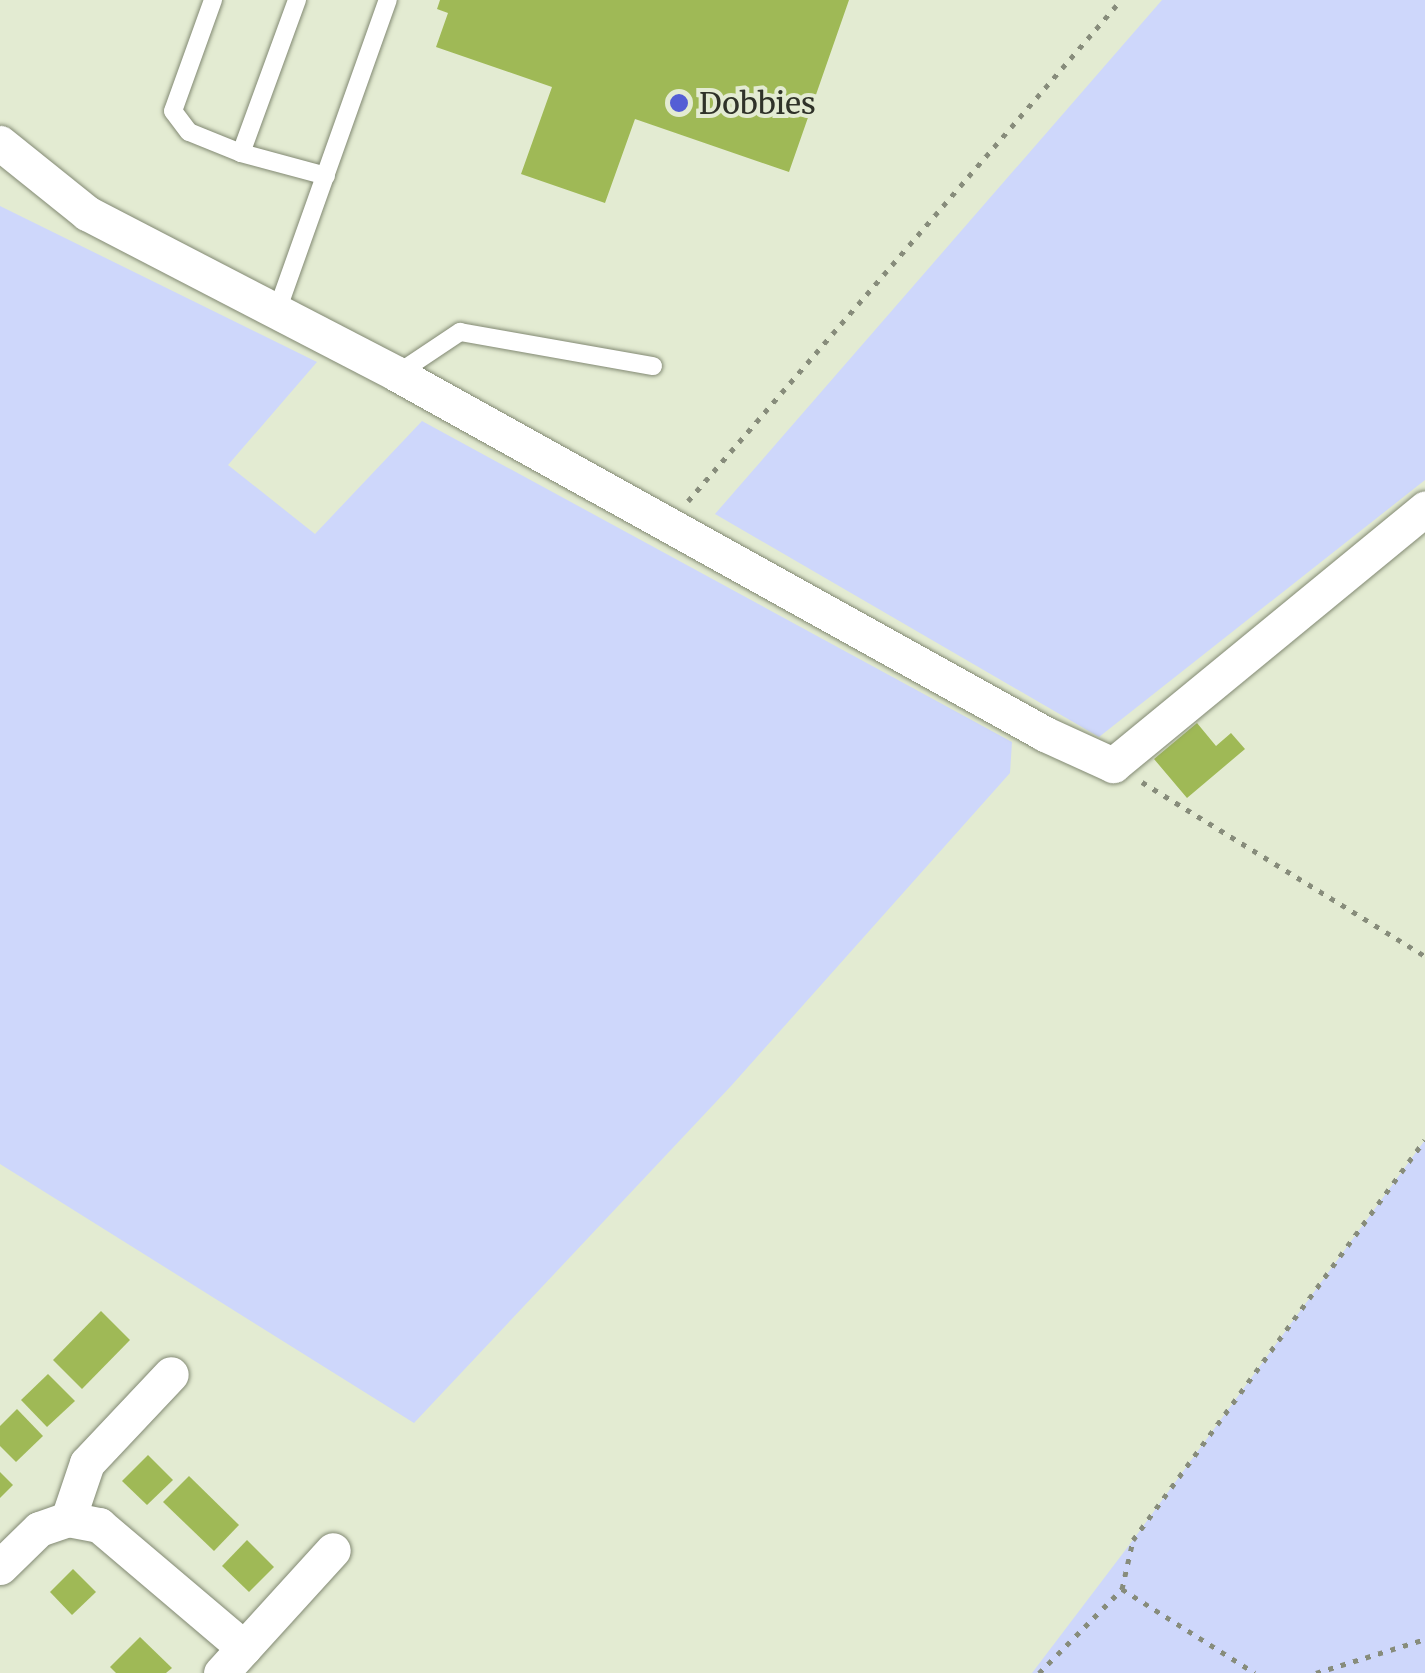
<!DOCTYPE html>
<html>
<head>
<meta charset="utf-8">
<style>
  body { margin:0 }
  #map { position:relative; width:1425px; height:1673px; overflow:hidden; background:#e3ebd2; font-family:Merriweather,serif }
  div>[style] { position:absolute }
  .green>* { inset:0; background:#ced7fb }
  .building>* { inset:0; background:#9fb956 }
  .path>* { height:5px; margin-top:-2.5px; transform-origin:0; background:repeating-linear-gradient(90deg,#878c7b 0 5px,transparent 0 13px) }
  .roads { filter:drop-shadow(0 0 2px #828973) drop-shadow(0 0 2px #828973) }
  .service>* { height:18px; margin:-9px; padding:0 9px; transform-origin:9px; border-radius:9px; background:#fff }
  .minor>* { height:35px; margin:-17.5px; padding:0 17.5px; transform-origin:17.5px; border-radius:17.5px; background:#fff }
  .dots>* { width:28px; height:28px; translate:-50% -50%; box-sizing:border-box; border:5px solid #e3ebd2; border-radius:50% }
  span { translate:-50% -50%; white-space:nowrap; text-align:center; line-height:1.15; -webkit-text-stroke:8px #e3ebd2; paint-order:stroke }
  .poi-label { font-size:30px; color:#2f3229 }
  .left { translate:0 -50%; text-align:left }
</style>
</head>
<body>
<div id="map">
  <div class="green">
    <i style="clip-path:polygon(1162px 0,1425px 0,1425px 480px,1099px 737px,715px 514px)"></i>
    <i style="clip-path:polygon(0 206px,317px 362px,228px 465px,315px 534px,422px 421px,1012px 742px,1010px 773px,731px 1086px,414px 1423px,0 1164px)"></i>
    <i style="clip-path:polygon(1425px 1140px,1425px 1673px,1032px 1673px,1133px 1540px)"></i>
  </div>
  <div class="building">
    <i style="clip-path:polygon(440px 0,849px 0,789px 172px,635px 119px,605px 203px,521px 174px,552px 87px,436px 47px,448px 13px,437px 9px)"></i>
    <i style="clip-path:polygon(1197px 723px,1216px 746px,1231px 733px,1245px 749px,1187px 798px,1154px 759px)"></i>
    <i style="clip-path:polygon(101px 1311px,130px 1340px,82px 1389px,53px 1360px)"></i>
    <i style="clip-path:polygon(48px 1374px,75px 1401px,47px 1427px,21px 1400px)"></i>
    <i style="clip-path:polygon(17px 1409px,43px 1436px,16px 1462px,0 1446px,0 1426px)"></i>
    <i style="clip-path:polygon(148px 1455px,173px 1480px,147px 1505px,122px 1481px)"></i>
    <i style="clip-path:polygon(0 1472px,13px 1485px,0 1498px)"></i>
    <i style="clip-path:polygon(189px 1476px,239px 1525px,214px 1551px,163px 1502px)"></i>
    <i style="clip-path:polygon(247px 1540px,274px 1567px,249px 1592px,222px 1566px)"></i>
    <i style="clip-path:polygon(73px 1569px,96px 1592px,72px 1615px,50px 1592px)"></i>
    <i style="clip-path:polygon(140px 1637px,172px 1668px,166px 1673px,116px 1673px,110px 1667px)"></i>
  </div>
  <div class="path">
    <i style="left:688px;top:501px;width:662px;rotate:-49.16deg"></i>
    <i style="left:1142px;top:782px;width:332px;rotate:31.6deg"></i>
    <i style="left:1122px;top:1589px;width:157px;rotate:32.3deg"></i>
    <i style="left:1039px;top:1673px;width:118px;rotate:-45.3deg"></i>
    <i style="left:1122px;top:1589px;width:50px;rotate:-77.3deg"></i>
    <i style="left:1133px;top:1540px;width:495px;rotate:-53.9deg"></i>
    <i style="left:1316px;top:1673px;width:114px;rotate:-17.3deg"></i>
  </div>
  <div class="roads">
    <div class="service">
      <i style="left:213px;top:0;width:118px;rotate:109.8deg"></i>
      <i style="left:173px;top:111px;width:26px;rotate:53deg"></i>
      <i style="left:189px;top:132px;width:56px;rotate:22deg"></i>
      <i style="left:297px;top:0;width:163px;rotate:110.1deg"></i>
      <i style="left:241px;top:153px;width:88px;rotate:15.1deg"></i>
      <i style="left:277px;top:311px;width:330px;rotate:-70.4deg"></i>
      <i style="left:397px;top:374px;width:76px;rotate:-33.7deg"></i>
      <i style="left:460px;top:332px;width:196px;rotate:10deg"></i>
    </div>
    <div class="minor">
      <i style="left:0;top:143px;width:112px;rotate:38.8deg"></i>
      <i style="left:87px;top:213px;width:349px;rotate:27.4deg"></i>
      <i style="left:397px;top:374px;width:741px;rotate:29.05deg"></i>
      <i style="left:1045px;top:734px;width:75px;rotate:24.5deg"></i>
      <i style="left:1113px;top:765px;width:404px;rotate:-39.4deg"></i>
      <i style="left:68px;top:1519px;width:59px;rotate:-71.3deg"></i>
      <i style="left:87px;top:1463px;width:122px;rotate:-46.7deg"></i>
      <i style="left:0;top:1567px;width:54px;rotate:-44.3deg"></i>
      <i style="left:39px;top:1529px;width:31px;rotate:-19deg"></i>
      <i style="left:68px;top:1519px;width:32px;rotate:11deg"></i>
      <i style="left:99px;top:1525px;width:190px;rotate:40.3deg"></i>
      <i style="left:221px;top:1673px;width:166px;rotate:-47.7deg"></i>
    </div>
  </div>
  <div class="dots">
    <i style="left:679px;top:103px;background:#545ed5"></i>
  </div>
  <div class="poi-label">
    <span class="left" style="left:699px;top:103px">Dobbies</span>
  </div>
</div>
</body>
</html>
